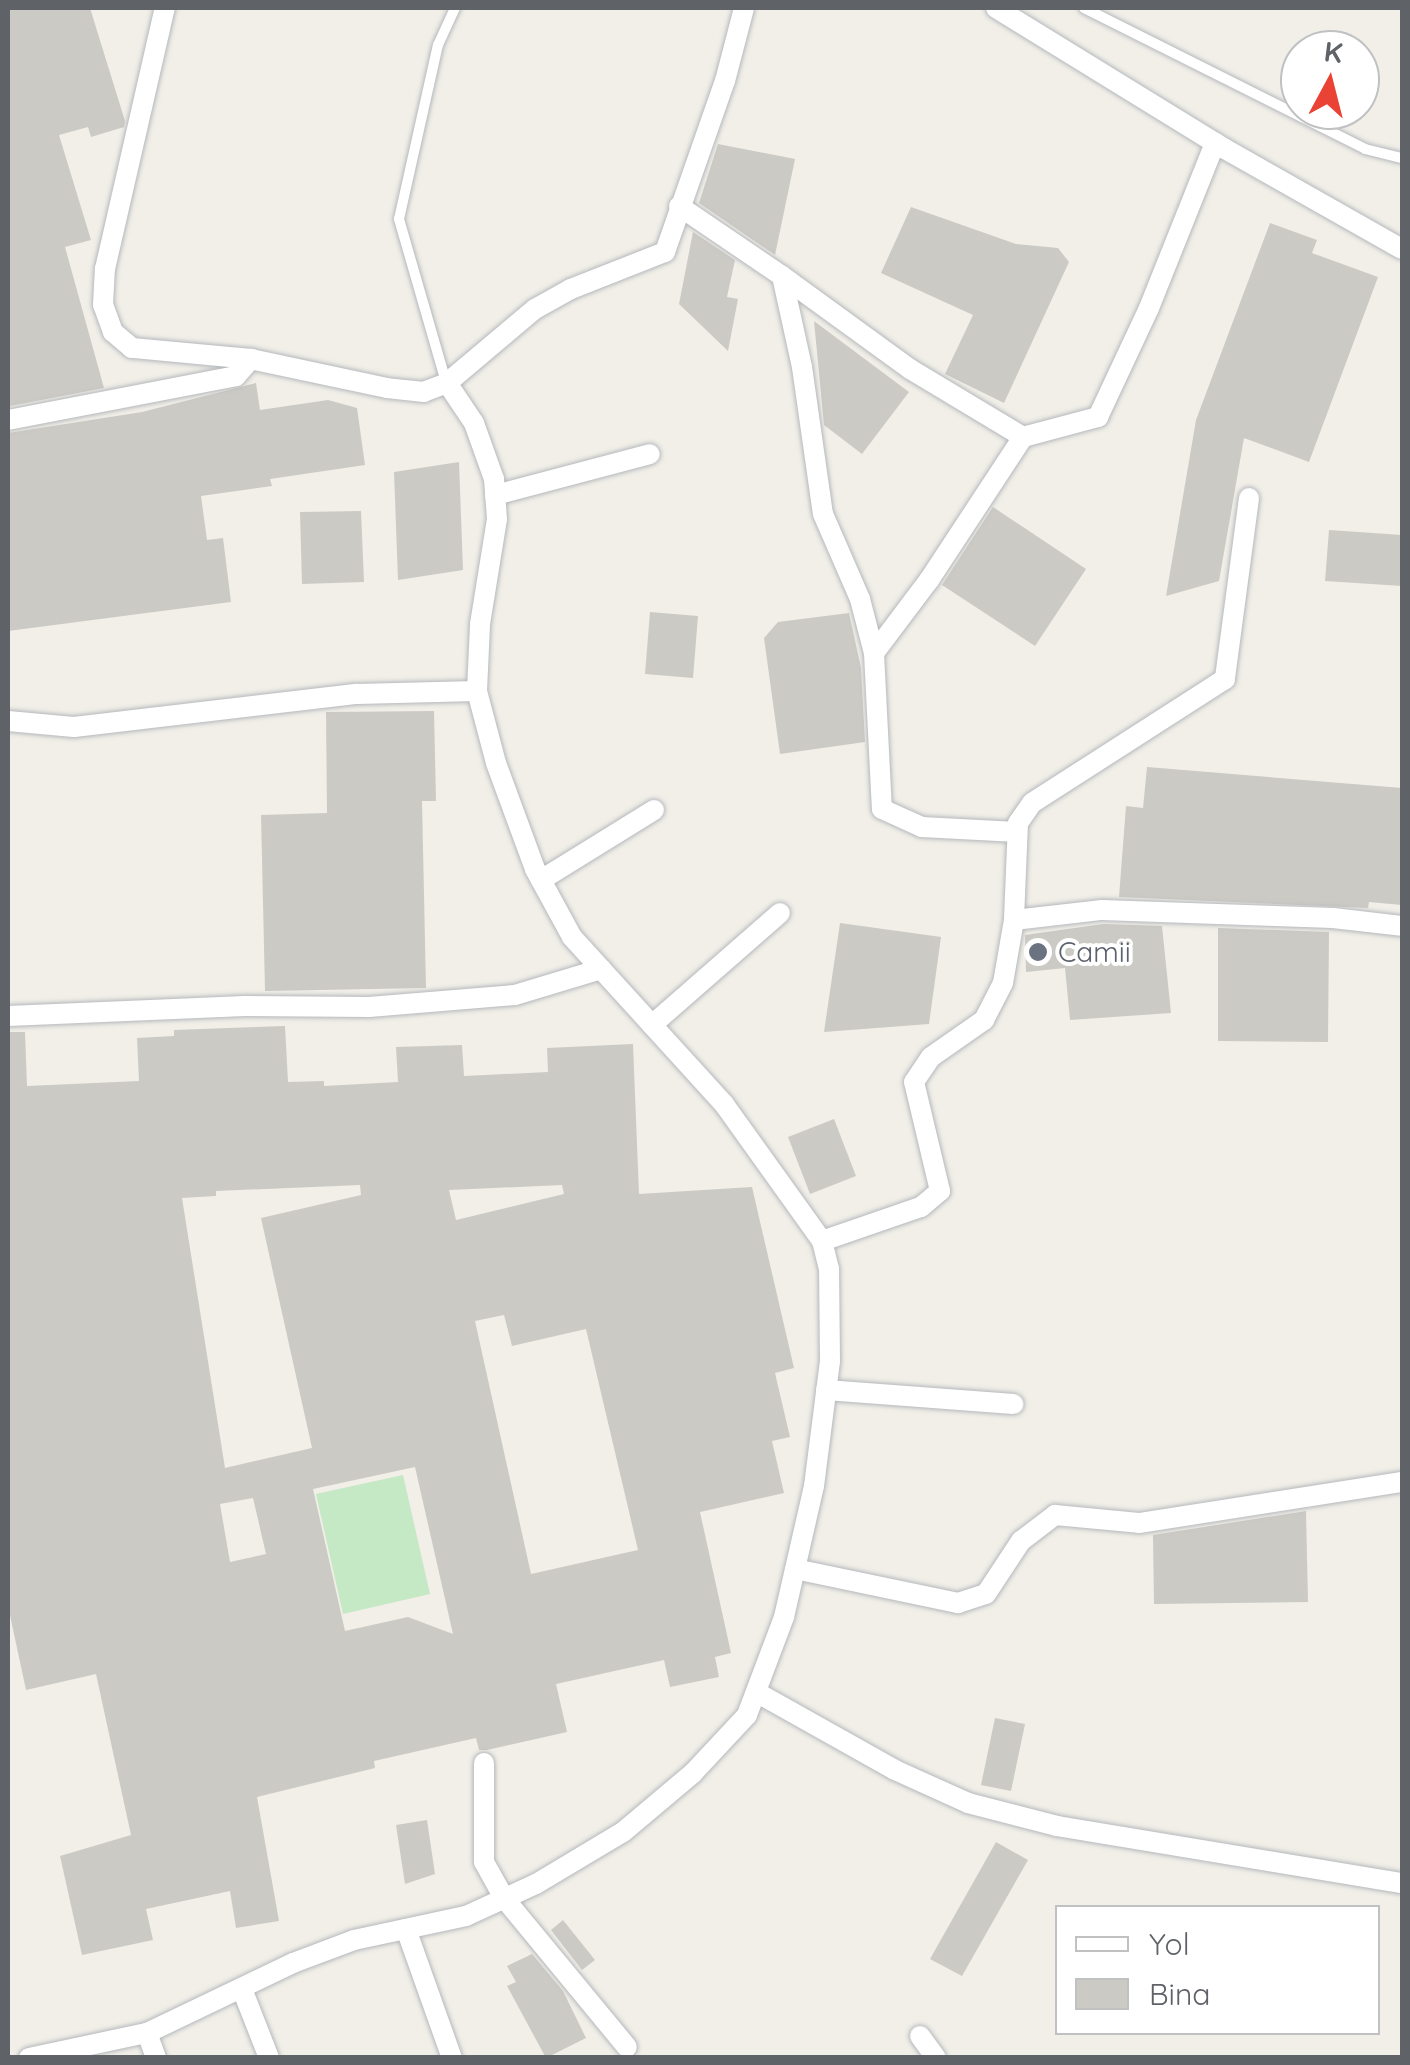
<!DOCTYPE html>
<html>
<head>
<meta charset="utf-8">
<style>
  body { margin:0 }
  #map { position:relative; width:1410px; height:2065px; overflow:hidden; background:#f1efe8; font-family:Quicksand,sans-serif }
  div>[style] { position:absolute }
  .green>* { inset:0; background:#c5e8c5 }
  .building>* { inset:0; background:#cccac5 }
  .roads { filter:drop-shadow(0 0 2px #b5b8bc) drop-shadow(0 0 2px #b5b8bc) }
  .lane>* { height:10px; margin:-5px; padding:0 5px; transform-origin:5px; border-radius:5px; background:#fff }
  .street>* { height:20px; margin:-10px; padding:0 10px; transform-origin:10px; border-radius:10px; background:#fff }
  .dots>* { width:28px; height:28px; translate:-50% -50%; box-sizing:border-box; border:5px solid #fff; border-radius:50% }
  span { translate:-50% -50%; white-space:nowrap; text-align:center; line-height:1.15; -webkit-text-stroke:8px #fff; paint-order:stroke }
  .worship-label { font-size:28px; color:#5b616d }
  .left { translate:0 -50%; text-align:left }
  .frame { position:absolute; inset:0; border:10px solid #5f6368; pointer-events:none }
  .legend { position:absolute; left:1055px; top:1905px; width:325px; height:130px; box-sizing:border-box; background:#fff; border:2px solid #bfc1c3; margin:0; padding:12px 18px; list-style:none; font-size:30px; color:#5f6368 }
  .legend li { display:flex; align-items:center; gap:20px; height:50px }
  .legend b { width:50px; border:2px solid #bfc1c3 }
  .north { position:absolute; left:1280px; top:30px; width:100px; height:100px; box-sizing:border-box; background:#fff; border:2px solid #bfc1c3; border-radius:50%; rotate:7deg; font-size:28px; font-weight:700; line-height:40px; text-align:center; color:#5f6368 }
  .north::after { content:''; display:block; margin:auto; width:35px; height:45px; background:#ea4335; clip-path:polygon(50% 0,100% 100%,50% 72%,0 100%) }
</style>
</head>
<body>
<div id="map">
  <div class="green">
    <i style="clip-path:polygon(403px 1475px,430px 1594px,343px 1614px,316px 1494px)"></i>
  </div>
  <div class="building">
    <i style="clip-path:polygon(8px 8px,90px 8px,125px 121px,124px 127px,91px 137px,88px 127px,59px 135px,91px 240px,65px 247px,104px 388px,10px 406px)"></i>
    <i style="clip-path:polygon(718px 144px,795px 159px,775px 255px,699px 203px)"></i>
    <i style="clip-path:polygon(911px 207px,1016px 244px,1058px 248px,1069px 262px,1004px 403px,945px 374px,973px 315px,881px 273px)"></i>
    <i style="clip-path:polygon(1270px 223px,1317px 240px,1312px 253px,1378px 277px,1309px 462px,1244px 438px,1219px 581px,1166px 596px,1196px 420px)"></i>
    <i style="clip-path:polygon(693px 232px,735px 260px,727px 297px,738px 299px,728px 351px,679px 304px)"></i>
    <i style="clip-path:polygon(814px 321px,909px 392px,862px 454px,824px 425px)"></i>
    <i style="clip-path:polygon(256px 383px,260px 410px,328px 400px,357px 408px,365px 465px,270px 479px,272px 486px,201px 496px,207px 540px,223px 538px,231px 602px,8px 631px,8px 433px,142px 412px)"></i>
    <i style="clip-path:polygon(459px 462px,463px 570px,398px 580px,394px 472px)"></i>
    <i style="clip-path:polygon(993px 507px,1086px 569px,1035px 646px,942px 585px)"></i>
    <i style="clip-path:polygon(361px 511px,364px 582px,302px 584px,300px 512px)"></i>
    <i style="clip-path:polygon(1329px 530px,1402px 535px,1402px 586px,1325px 581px)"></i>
    <i style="clip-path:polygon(650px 612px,698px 616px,693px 678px,645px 674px)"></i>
    <i style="clip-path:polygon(849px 613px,861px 668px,865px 742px,780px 754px,764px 638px,778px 622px)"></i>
    <i style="clip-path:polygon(434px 711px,436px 801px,422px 801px,426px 988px,265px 991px,261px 815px,327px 813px,326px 712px)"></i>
    <i style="clip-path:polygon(1147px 767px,1402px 788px,1402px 905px,1369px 902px,1368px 908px,1119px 897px,1126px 806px,1143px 808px)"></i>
    <i style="clip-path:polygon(840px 923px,941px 937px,929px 1024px,824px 1032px)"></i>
    <i style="clip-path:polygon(1103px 924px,1162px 926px,1171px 1013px,1070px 1020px,1065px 968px,1026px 972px,1025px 935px)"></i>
    <i style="clip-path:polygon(1218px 928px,1329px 932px,1328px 1042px,1218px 1041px)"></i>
    <i style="clip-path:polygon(evenodd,285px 1026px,288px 1082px,324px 1081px,324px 1086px,398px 1082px,396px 1047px,462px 1045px,464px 1076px,548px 1072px,547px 1048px,633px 1044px,639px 1194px,752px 1187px,794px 1368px,775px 1373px,790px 1437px,772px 1441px,784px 1493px,700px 1512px,731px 1653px,715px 1657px,719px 1677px,670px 1687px,664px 1660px,556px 1684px,567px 1732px,487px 1750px,479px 1750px,476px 1738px,374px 1761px,375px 1768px,257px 1797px,279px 1921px,236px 1928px,230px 1891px,146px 1909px,153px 1940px,82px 1955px,60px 1856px,131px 1835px,96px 1674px,26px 1690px,8px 1606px,8px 1032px,25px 1032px,27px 1086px,139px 1081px,137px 1038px,174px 1036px,174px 1030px,285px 1026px,360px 1185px,361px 1195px,261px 1218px,312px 1448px,225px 1468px,182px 1198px,216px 1196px,216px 1191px,360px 1185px,285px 1026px,562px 1185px,564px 1194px,456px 1220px,449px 1190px,562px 1185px,285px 1026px,504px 1315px,512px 1346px,586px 1329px,638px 1550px,531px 1574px,475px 1321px,504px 1315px,285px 1026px,415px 1467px,453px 1634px,408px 1617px,345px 1631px,313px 1489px,415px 1467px,285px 1026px,253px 1498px,266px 1554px,230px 1562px,220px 1504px,253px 1498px)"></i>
    <i style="clip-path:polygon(834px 1119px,856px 1176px,810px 1194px,788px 1137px)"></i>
    <i style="clip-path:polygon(1306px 1511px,1308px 1602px,1154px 1604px,1153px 1535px)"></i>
    <i style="clip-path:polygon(995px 1718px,1025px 1724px,1011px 1791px,981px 1785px)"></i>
    <i style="clip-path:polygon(427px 1820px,435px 1874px,405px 1884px,396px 1825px)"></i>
    <i style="clip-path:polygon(996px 1842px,1028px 1860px,962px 1976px,930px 1959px)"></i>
    <i style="clip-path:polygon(563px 1920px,595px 1960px,582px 1970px,551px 1930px)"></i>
    <i style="clip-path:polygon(532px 1954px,563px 1991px,586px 2038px,546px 2058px,507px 1986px,516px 1982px,507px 1966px)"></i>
  </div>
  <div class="roads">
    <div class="lane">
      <i style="left:1084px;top:8px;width:314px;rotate:26.6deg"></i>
      <i style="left:1365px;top:149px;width:38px;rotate:14deg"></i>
      <i style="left:446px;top:382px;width:170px;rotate:-106.1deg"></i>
      <i style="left:399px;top:219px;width:178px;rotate:-77.4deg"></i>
      <i style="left:438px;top:45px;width:41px;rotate:-65.3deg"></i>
    </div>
    <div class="street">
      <i style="left:996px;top:8px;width:269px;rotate:31.6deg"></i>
      <i style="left:1225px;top:149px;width:203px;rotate:29.5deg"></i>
      <i style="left:679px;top:206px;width:125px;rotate:34.2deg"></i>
      <i style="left:782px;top:276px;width:93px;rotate:77.6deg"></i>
      <i style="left:802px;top:367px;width:148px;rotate:81.9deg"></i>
      <i style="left:823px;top:514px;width:93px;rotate:66.5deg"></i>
      <i style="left:860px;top:599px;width:56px;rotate:75.5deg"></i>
      <i style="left:874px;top:653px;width:156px;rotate:87.1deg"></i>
      <i style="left:882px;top:809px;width:44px;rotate:24.2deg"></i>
      <i style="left:922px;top:827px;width:95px;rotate:3deg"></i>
      <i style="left:782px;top:276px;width:158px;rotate:36deg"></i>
      <i style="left:910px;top:369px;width:132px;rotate:31deg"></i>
      <i style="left:1023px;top:437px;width:171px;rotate:123.3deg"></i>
      <i style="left:929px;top:580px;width:91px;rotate:127deg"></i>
      <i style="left:447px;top:383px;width:115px;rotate:-40.1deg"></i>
      <i style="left:535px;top:309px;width:41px;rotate:-29.1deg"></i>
      <i style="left:571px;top:289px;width:101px;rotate:-21.5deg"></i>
      <i style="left:665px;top:252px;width:181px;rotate:-70.7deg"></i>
      <i style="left:725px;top:81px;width:75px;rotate:-75.4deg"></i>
      <i style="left:8px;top:420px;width:232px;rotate:-10.9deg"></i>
      <i style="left:236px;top:376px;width:23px;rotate:-49deg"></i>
      <i style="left:1023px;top:437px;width:78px;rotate:-14.9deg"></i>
      <i style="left:1098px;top:417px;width:120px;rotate:-64.9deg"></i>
      <i style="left:1149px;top:308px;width:178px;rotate:-68.2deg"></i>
      <i style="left:495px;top:495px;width:160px;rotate:-14.8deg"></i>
      <i style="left:1249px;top:498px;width:183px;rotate:97.6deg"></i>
      <i style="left:1225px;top:679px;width:229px;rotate:147.3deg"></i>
      <i style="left:1032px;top:803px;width:24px;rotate:125deg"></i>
      <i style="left:1018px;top:823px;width:97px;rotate:92.4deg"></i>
      <i style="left:1014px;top:920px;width:89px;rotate:-6.5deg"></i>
      <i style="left:1102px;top:910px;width:231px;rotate:2deg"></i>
      <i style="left:1333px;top:918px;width:69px;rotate:6.6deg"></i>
      <i style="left:8px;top:721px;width:66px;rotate:5.2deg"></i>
      <i style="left:74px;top:727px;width:285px;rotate:-6.7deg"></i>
      <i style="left:357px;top:694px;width:120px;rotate:-1.4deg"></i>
      <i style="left:541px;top:880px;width:133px;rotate:-31.8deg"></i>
      <i style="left:8px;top:1016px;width:237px;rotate:-2.4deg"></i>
      <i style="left:245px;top:1006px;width:124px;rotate:0.5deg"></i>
      <i style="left:369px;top:1007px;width:146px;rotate:-4.7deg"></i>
      <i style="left:515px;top:995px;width:90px;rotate:-16.8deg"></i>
      <i style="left:652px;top:1025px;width:170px;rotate:-41.2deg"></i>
      <i style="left:822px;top:1241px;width:105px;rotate:-19deg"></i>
      <i style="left:921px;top:1207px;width:25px;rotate:-40deg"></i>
      <i style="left:940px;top:1191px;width:112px;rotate:-103.4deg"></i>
      <i style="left:914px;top:1082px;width:30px;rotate:-56deg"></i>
      <i style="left:931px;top:1057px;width:65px;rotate:-34.9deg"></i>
      <i style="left:984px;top:1020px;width:42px;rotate:-62.8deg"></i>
      <i style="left:1003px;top:983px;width:64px;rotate:-80.1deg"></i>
      <i style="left:826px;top:1390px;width:188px;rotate:4.3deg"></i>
      <i style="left:795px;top:1569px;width:167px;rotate:11.8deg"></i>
      <i style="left:958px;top:1603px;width:29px;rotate:-18deg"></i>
      <i style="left:986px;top:1594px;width:64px;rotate:-56.6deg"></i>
      <i style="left:1021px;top:1541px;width:43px;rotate:-37.4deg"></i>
      <i style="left:1055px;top:1515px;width:84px;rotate:5.4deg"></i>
      <i style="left:1139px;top:1523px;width:266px;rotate:-8.9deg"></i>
      <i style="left:756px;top:1692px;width:159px;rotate:29.3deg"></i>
      <i style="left:895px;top:1770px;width:80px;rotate:24.3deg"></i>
      <i style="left:968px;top:1803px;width:92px;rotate:14.5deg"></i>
      <i style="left:1057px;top:1826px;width:350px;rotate:9.4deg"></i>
      <i style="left:484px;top:1763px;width:99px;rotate:90deg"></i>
      <i style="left:484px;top:1862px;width:41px;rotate:60.9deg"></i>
      <i style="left:504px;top:1898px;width:193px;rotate:50.5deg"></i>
      <i style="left:406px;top:1929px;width:137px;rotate:70.4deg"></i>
      <i style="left:242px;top:1989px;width:74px;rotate:68.6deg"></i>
      <i style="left:147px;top:2033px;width:27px;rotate:70deg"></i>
      <i style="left:920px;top:2036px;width:27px;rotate:54deg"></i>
      <i style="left:29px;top:2058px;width:121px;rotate:-12deg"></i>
      <i style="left:147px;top:2033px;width:162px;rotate:-25.6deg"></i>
      <i style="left:293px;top:1963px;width:65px;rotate:-20.7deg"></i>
      <i style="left:354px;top:1940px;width:115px;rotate:-12.1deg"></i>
      <i style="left:466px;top:1916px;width:77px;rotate:-24.6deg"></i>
      <i style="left:536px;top:1884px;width:101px;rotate:-30.9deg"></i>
      <i style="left:623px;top:1832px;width:92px;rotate:-40.1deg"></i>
      <i style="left:693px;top:1773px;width:79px;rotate:-47deg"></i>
      <i style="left:747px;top:1715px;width:105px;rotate:-69.3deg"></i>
      <i style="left:784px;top:1617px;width:134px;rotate:-77.1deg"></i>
      <i style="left:814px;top:1486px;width:126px;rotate:-82.7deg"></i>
      <i style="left:830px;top:1361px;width:92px;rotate:-90.6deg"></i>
      <i style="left:829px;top:1269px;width:29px;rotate:-104deg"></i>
      <i style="left:822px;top:1241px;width:168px;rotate:-125.6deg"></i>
      <i style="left:724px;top:1104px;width:226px;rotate:-132.3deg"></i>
      <i style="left:572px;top:937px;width:77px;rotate:-118.6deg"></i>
      <i style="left:535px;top:869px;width:113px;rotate:-110.2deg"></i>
      <i style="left:496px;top:763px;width:74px;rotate:-104.8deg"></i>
      <i style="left:477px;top:691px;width:67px;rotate:-87.4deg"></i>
      <i style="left:480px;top:624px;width:106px;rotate:-80.8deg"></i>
      <i style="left:497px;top:519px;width:40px;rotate:-94.3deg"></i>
      <i style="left:494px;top:479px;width:59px;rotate:-109.7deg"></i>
      <i style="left:474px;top:423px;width:48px;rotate:-124deg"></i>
      <i style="left:447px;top:383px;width:25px;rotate:159deg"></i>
      <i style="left:424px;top:392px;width:37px;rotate:-174deg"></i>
      <i style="left:387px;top:388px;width:139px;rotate:-168deg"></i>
      <i style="left:251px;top:359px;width:120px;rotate:-174.7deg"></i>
      <i style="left:132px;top:348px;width:25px;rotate:-140deg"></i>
      <i style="left:113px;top:332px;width:29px;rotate:-110deg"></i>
      <i style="left:103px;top:305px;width:36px;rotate:-87deg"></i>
      <i style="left:105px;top:269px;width:268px;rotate:-77.1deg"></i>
    </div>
  </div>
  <div class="dots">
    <i style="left:1038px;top:952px;background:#6b7280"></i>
  </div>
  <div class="worship-label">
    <span class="left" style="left:1058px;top:952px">Camii</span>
  </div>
  <div class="frame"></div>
  <ul class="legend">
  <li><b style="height:12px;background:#fff"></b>Yol</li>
  <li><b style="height:28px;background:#cccac5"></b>Bina</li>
  </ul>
  <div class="north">K</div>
</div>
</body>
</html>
